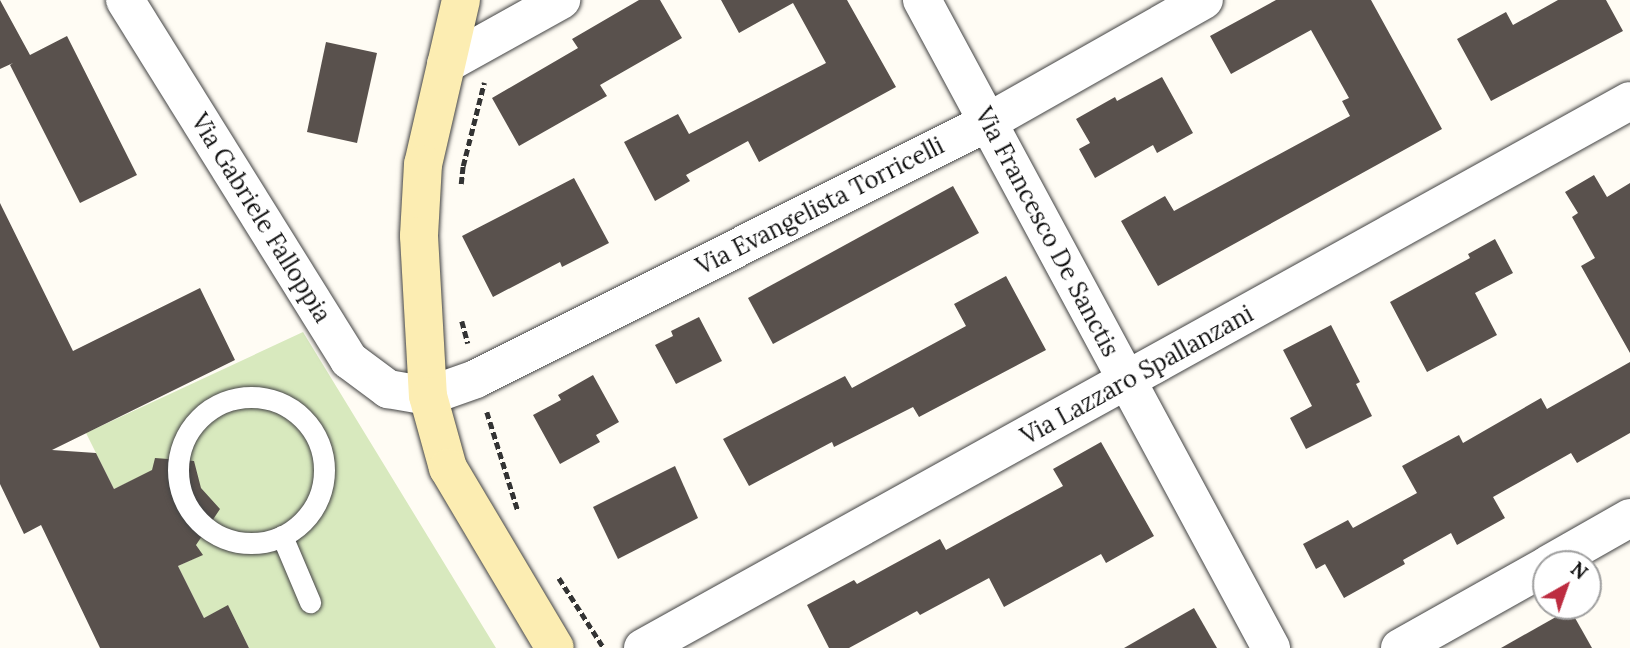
<!DOCTYPE html>
<html>
<head>
<meta charset="utf-8">
<style>
  body { margin:0 }
  #map { position:relative; width:1630px; height:648px; overflow:hidden; background:#fffcf4; font-family:Lora,serif }
  div>[style] { position:absolute }
  .green>* { inset:0; background:#d8e9be }
  .building>* { inset:0; background:#59514d }
  .path>* { height:4.5px; margin-top:-2.25px; transform-origin:0; background:repeating-linear-gradient(90deg,#333 0 7px,transparent 0 10.5px) }
  .roads { filter:drop-shadow(0 0 2px #444) drop-shadow(0 0 2px #444) }
  .lane>* { height:21px; margin:-10.5px; padding:0 10.5px; transform-origin:10.5px; border-radius:10.5px; background:#fff }
  .lane>.ring { margin:-10.5px; padding:0; box-sizing:content-box; background:none; border:21px solid #fff; border-radius:50% }
  .street>* { height:38px; margin:-19px; padding:0 19px; transform-origin:19px; border-radius:19px; background:#fff }
  .secondary>* { height:38px; margin:-19px; padding:0 19px; transform-origin:19px; border-radius:19px; background:#fcedb2 }
  span { translate:-50% -50%; white-space:nowrap; text-align:center; line-height:1.15; -webkit-text-stroke:7px #fff; paint-order:stroke }
  .street-label { font-size:24px; color:#111 }
  .north { position:absolute; left:1532px; top:550px; width:70px; height:70px; box-sizing:border-box; background:#fff; border:2px solid #a0a0a0; border-radius:50%; rotate:40deg; font-size:19px; font-weight:700; line-height:28px; text-align:center; color:#111 }
  .north::after { content:''; display:block; margin:auto; width:24px; height:32px; background:#bd2c40; clip-path:polygon(50% 0,100% 100%,50% 72%,0 100%) }
</style>
</head>
<body>
<div id="map">
  <div class="green">
    <i style="clip-path:polygon(303px 332px,496px 648px,249px 648px,228px 606px,204px 618px,178px 566px,202px 555px,152px 471px,114px 489px,86px 433px)"></i>
  </div>
  <div class="building">
    <i style="clip-path:polygon(0 0,30px 55px,67px 36px,137px 175px,80px 203px,10px 65px,13px 63px,0 69px)"></i>
    <i style="clip-path:polygon(639px 0,660px 0,682px 38px,600px 85px,607px 96px,519px 146px,492px 98px,578px 48px,572px 39px)"></i>
    <i style="clip-path:polygon(721px 0,847px 0,896px 87px,759px 162px,748px 141px,686px 175px,690px 181px,655px 201px,624px 142px,678px 114px,689px 134px,826px 63px,793px 3px,739px 33px)"></i>
    <i style="clip-path:polygon(1276px 0,1371px 0,1442px 129px,1158px 286px,1121px 221px,1165px 196px,1174px 211px,1350px 116px,1342px 101px,1349px 98px,1311px 30px,1231px 74px,1210px 36px)"></i>
    <i style="clip-path:polygon(1558px 0,1606px 0,1623px 31px,1491px 101px,1457px 39px,1506px 12px,1513px 25px)"></i>
    <i style="clip-path:polygon(326px 42px,377px 53px,357px 143px,307px 132px)"></i>
    <i style="clip-path:polygon(1162px 77px,1193px 133px,1157px 153px,1153px 145px,1095px 178px,1079px 149px,1090px 143px,1076px 119px,1115px 97px,1117px 101px)"></i>
    <i style="clip-path:polygon(1594px 175px,1607px 197px,1630px 183px,1630px 353px,1581px 266px,1595px 258px,1572px 217px,1578px 213px,1565px 192px)"></i>
    <i style="clip-path:polygon(574px 178px,609px 243px,562px 267px,560px 262px,493px 297px,462px 236px)"></i>
    <i style="clip-path:polygon(953px 186px,979px 233px,773px 344px,748px 298px)"></i>
    <i style="clip-path:polygon(0 203px,73px 351px,200px 288px,235px 360px,52px 450px,96px 453px,114px 489px,152px 470px,155px 458px,194px 461px,201px 488px,220px 509px,196px 545px,203px 555px,178px 566px,204px 618px,228px 605px,249px 648px,100px 648px,41px 525px,24px 534px,0 484px)"></i>
    <i style="clip-path:polygon(1495px 239px,1513px 273px,1475px 293px,1497px 335px,1427px 372px,1390px 302px,1470px 258px,1468px 254px)"></i>
    <i style="clip-path:polygon(1006px 276px,1046px 350px,919px 417px,913px 407px,834px 447px,832px 442px,749px 486px,723px 439px,845px 376px,852px 388px,966px 326px,954px 304px)"></i>
    <i style="clip-path:polygon(699px 317px,722px 361px,676px 384px,655px 345px,673px 336px,671px 331px)"></i>
    <i style="clip-path:polygon(1331px 325px,1360px 382px,1356px 384px,1372px 416px,1306px 449px,1290px 418px,1312px 406px,1283px 350px)"></i>
    <i style="clip-path:polygon(1630px 362px,1630px 433px,1577px 463px,1571px 453px,1493px 497px,1505px 518px,1457px 545px,1451px 533px,1403px 560px,1405px 564px,1344px 598px,1325px 564px,1316px 569px,1303px 544px,1348px 520px,1353px 528px,1417px 493px,1402px 466px,1459px 435px,1463px 443px,1541px 398px,1547px 409px)"></i>
    <i style="clip-path:polygon(593px 375px,619px 422px,596px 435px,600px 442px,560px 464px,533px 415px,561px 400px,558px 395px)"></i>
    <i style="clip-path:polygon(1101px 442px,1154px 536px,1106px 563px,1101px 554px,1004px 607px,989px 578px,920px 615px,917px 611px,849px 648px,829px 648px,807px 605px,854px 580px,857px 584px,940px 539px,946px 550px,1063px 486px,1053px 469px)"></i>
    <i style="clip-path:polygon(675px 466px,698px 518px,618px 559px,593px 507px)"></i>
    <i style="clip-path:polygon(1194px 608px,1217px 648px,1124px 648px)"></i>
    <i style="clip-path:polygon(1570px 609px,1592px 648px,1501px 648px)"></i>
  </div>
  <div class="path">
    <i style="left:461px;top:184px;width:18px;rotate:-84deg"></i>
    <i style="left:463px;top:166px;width:86px;rotate:-75.8deg"></i>
    <i style="left:462px;top:321px;width:23px;rotate:75deg"></i>
    <i style="left:487px;top:412px;width:104px;rotate:72.6deg"></i>
    <i style="left:559px;top:578px;width:83px;rotate:57.3deg"></i>
  </div>
  <div class="roads">
    <div class="lane">
      <i class="ring" style="left:178px;top:397px;width:125px;height:125px"></i>
      <i style="left:282px;top:536px;width:72px;rotate:67deg"></i>
    </div>
    <div class="street">
      <i style="left:125px;top:0;width:424px;rotate:58.1deg"></i>
      <i style="left:349px;top:360px;width:49px;rotate:36.6deg"></i>
      <i style="left:388px;top:389px;width:41px;rotate:9.9deg"></i>
      <i style="left:428px;top:396px;width:51px;rotate:-19.5deg"></i>
      <i style="left:476px;top:379px;width:573px;rotate:-26.65deg"></i>
      <i style="left:988px;top:122px;width:248px;rotate:-29.5deg"></i>
      <i style="left:922px;top:0;width:736px;rotate:61.69deg"></i>
      <i style="left:446px;top:64px;width:132px;rotate:-29.1deg"></i>
      <i style="left:1549px;top:564px;width:93px;rotate:-29.6deg"></i>
      <i style="left:643px;top:648px;width:1128px;rotate:-29deg"></i>
      <i style="left:1400px;top:648px;width:167px;rotate:-29.3deg"></i>
    </div>
    <div class="secondary">
      <i style="left:461px;top:0;width:168px;rotate:103deg"></i>
      <i style="left:423px;top:164px;width:72px;rotate:93.2deg"></i>
      <i style="left:419px;top:236px;width:160px;rotate:86.8deg"></i>
      <i style="left:428px;top:396px;width:75px;rotate:74.5deg"></i>
      <i style="left:448px;top:468px;width:209px;rotate:59.3deg"></i>
    </div>
  </div>
  <div class="street-label">
    <span style="left:820px;top:206px;rotate:-27deg">Via Evangelista Torricelli</span>
    <span style="left:261px;top:218px;rotate:58deg">Via Gabriele Falloppia</span>
    <span style="left:1047px;top:232px;rotate:62deg">Via Francesco De Sanctis</span>
    <span style="left:1137px;top:375px;rotate:-29deg">Via Lazzaro Spallanzani</span>
  </div>
  <div class="north">N</div>
</div>
</body>
</html>
